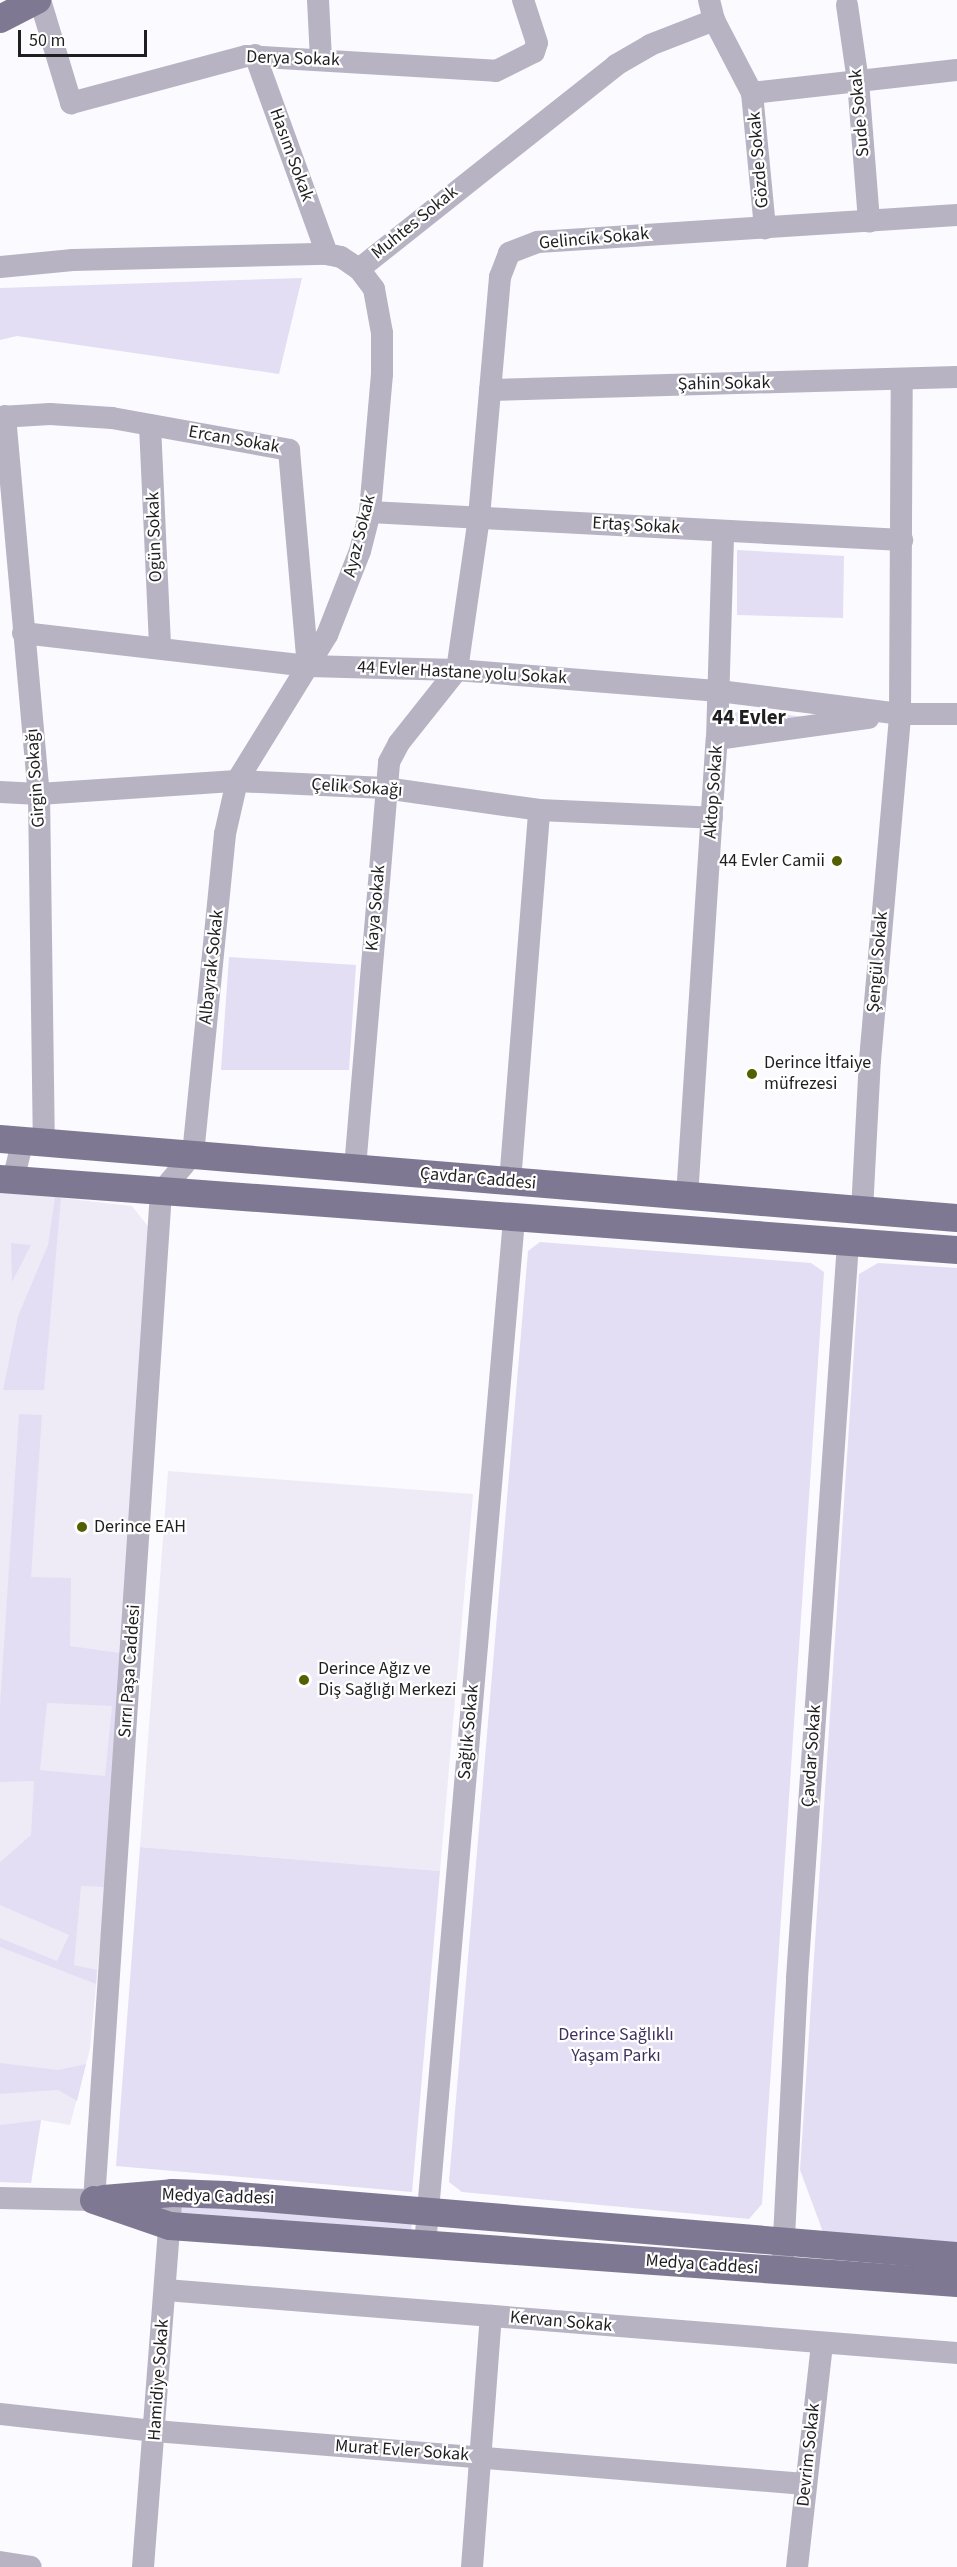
<!DOCTYPE html>
<html>
<head>
<meta charset="utf-8">
<style>
  body { margin:0 }
  #map { position:relative; width:957px; height:2567px; overflow:hidden; background:#fbfafe; font-family:"Source Sans 3",sans-serif }
  div>[style] { position:absolute }
  .built>* { inset:0; background:#eeebf7 }
  .green>* { inset:0; background:#e4def4 }
  .minor>* { height:22px; margin:-11px; padding:0 11px; transform-origin:11px; border-radius:11px; background:#b7b3c2 }
  .major>* { height:28px; margin:-14px; padding:0 14px; transform-origin:14px; border-radius:14px; background:#7f7892 }
  .dots>* { width:16px; height:16px; translate:-50% -50%; box-sizing:border-box; border:3px solid #fff; border-radius:50% }
  span { translate:-50% -50%; white-space:nowrap; text-align:center; line-height:1.15; -webkit-text-stroke:4.5px #fff; paint-order:stroke }
  .street-label { font-size:18px; color:#1f1e20 }
  .poi-label { font-size:18px; color:#1f1e20 }
  .right { translate:-100% -50%; text-align:right }
  .left { translate:0 -50%; text-align:left }
  .park-label { font-size:18px; color:#40305d }
  .quarter-label { font-size:21px; color:#1f1e20; font-weight:700 }
  .scale { position:absolute; left:18px; top:30px; width:129px; height:27px; box-sizing:border-box; border:3px solid #1f1e20; border-top:0; padding-left:8px; font-size:18px; line-height:21px; white-space:nowrap; color:#1f1e20; -webkit-text-stroke:4px #fff; paint-order:stroke }
</style>
</head>
<body>
<div id="map">
  <div class="built">
    <i style="clip-path:polygon(0 1191px,132px 1206px,151px 1230px,127px 1661px,90px 2049px,70px 2125px,41px 2120px,31px 2183px,0 2182px)"></i>
    <i style="clip-path:polygon(168px 1471px,473px 1494px,440px 1871px,140px 1847px)"></i>
  </div>
  <div class="green">
    <i style="clip-path:polygon(302px 278px,279px 374px,17px 336px,0 340px,0 288px)"></i>
    <i style="clip-path:polygon(737px 550px,844px 556px,843px 618px,737px 615px)"></i>
    <i style="clip-path:polygon(743px 709px,805px 717px,741px 725px,735px 720px,735px 713px)"></i>
    <i style="clip-path:polygon(229px 957px,356px 965px,349px 1070px,221px 1070px)"></i>
    <i style="clip-path:polygon(55px 1197px,61px 1198px,44px 1390px,3px 1390px,18px 1316px,48px 1245px)"></i>
    <i style="clip-path:polygon(540px 1242px,811px 1263px,824px 1272px,762px 2204px,749px 2219px,462px 2192px,449px 2182px,528px 1251px)"></i>
    <i style="clip-path:polygon(11px 1243px,31px 1245px,12px 1282px)"></i>
    <i style="clip-path:polygon(878px 1263px,957px 1268px,957px 2245px,823px 2232px,800px 2170px,859px 1274px)"></i>
    <i style="clip-path:polygon(evenodd,19px 1414px,42px 1415px,31px 1577px,71px 1578px,70px 1646px,127px 1654px,105px 1887px,81px 1886px,74px 1965px,97px 1970px,96px 1984px,0 1947px,0 1938px,57px 1961px,69px 1935px,0 1905px,0 1862px,31px 1835px,34px 1781px,0 1782px,0 1705px,19px 1414px,47px 1703px,112px 1706px,105px 1776px,40px 1770px,47px 1703px)"></i>
    <i style="clip-path:polygon(140px 1847px,440px 1871px,412px 2192px,116px 2166px)"></i>
    <i style="clip-path:polygon(0 2063px,58px 2070px,86px 2064px,77px 2101px,58px 2090px,0 2094px)"></i>
    <i style="clip-path:polygon(41px 2120px,31px 2183px,0 2182px,0 2125px)"></i>
    <i style="clip-path:polygon(179px 2201px,412px 2219px,411px 2236px,177px 2219px)"></i>
  </div>
  <div class="minor">
    <i style="left:40px;top:0;width:108px;rotate:73.2deg"></i>
    <i style="left:71px;top:103px;width:181px;rotate:-15deg"></i>
    <i style="left:246px;top:56px;width:250px;rotate:3.4deg"></i>
    <i style="left:496px;top:71px;width:42px;rotate:-26.6deg"></i>
    <i style="left:534px;top:52px;width:9px;rotate:-72deg"></i>
    <i style="left:537px;top:43px;width:45px;rotate:-108deg"></i>
    <i style="left:318px;top:0;width:59px;rotate:87.1deg"></i>
    <i style="left:709px;top:0;width:21px;rotate:76deg"></i>
    <i style="left:714px;top:20px;width:82px;rotate:62.5deg"></i>
    <i style="left:752px;top:93px;width:136px;rotate:84.5deg"></i>
    <i style="left:847px;top:5px;width:77px;rotate:81.8deg"></i>
    <i style="left:858px;top:81px;width:141px;rotate:85.5deg"></i>
    <i style="left:255px;top:55px;width:212px;rotate:70.1deg"></i>
    <i style="left:752px;top:93px;width:206px;rotate:-6.4deg"></i>
    <i style="left:0;top:267px;width:73px;rotate:-5.5deg"></i>
    <i style="left:73px;top:260px;width:254px;rotate:-1.4deg"></i>
    <i style="left:327px;top:254px;width:14px;rotate:12deg"></i>
    <i style="left:341px;top:257px;width:22px;rotate:34deg"></i>
    <i style="left:359px;top:269px;width:25px;rotate:53deg"></i>
    <i style="left:374px;top:289px;width:45px;rotate:79.7deg"></i>
    <i style="left:382px;top:333px;width:41px;rotate:90deg"></i>
    <i style="left:382px;top:374px;width:139px;rotate:95deg"></i>
    <i style="left:370px;top:512px;width:40px;rotate:104.4deg"></i>
    <i style="left:360px;top:551px;width:90px;rotate:111.4deg"></i>
    <i style="left:327px;top:635px;width:172px;rotate:121.7deg"></i>
    <i style="left:237px;top:781px;width:54px;rotate:102.8deg"></i>
    <i style="left:225px;top:834px;width:322px;rotate:95.7deg"></i>
    <i style="left:193px;top:1154px;width:50px;rotate:130.1deg"></i>
    <i style="left:161px;top:1192px;width:1010px;rotate:93.8deg"></i>
    <i style="left:94px;top:2200px;width:94px;rotate:-178.8deg"></i>
    <i style="left:359px;top:269px;width:328px;rotate:-38.4deg"></i>
    <i style="left:616px;top:65px;width:39px;rotate:-30deg"></i>
    <i style="left:650px;top:45px;width:69px;rotate:-21.3deg"></i>
    <i style="left:490px;top:390px;width:467px;rotate:-1.6deg"></i>
    <i style="left:5px;top:416px;width:380px;rotate:84.9deg"></i>
    <i style="left:39px;top:794px;width:348px;rotate:89.2deg"></i>
    <i style="left:0;top:417px;width:50px;rotate:-3.4deg"></i>
    <i style="left:50px;top:414px;width:62px;rotate:3.7deg"></i>
    <i style="left:112px;top:418px;width:180px;rotate:10.2deg"></i>
    <i style="left:289px;top:450px;width:217px;rotate:85deg"></i>
    <i style="left:150px;top:425px;width:223px;rotate:87.4deg"></i>
    <i style="left:370px;top:512px;width:533px;rotate:3.01deg"></i>
    <i style="left:23px;top:633px;width:287px;rotate:6.6deg"></i>
    <i style="left:308px;top:666px;width:149px;rotate:1.5deg"></i>
    <i style="left:457px;top:670px;width:263px;rotate:4.6deg"></i>
    <i style="left:719px;top:691px;width:182px;rotate:7.2deg"></i>
    <i style="left:900px;top:714px;width:57px"></i>
    <i style="left:457px;top:670px;width:155px;rotate:-81.8deg"></i>
    <i style="left:479px;top:517px;width:241px;rotate:-85deg"></i>
    <i style="left:500px;top:277px;width:26px;rotate:-69deg"></i>
    <i style="left:509px;top:253px;width:31px;rotate:-21deg"></i>
    <i style="left:538px;top:242px;width:420px;rotate:-3.7deg"></i>
    <i style="left:717px;top:739px;width:153px;rotate:-7.9deg"></i>
    <i style="left:0;top:792px;width:39px;rotate:3deg"></i>
    <i style="left:39px;top:794px;width:198px;rotate:-3.8deg"></i>
    <i style="left:237px;top:781px;width:148px;rotate:2.7deg"></i>
    <i style="left:385px;top:788px;width:156px;rotate:8.1deg"></i>
    <i style="left:539px;top:810px;width:173px;rotate:2.6deg"></i>
    <i style="left:355px;top:1168px;width:407px;rotate:-85.2deg"></i>
    <i style="left:389px;top:762px;width:21px;rotate:-62deg"></i>
    <i style="left:399px;top:743px;width:93px;rotate:-51.5deg"></i>
    <i style="left:13px;top:1180px;width:41px;rotate:-76deg"></i>
    <i style="left:510px;top:1182px;width:373px;rotate:-85.5deg"></i>
    <i style="left:687px;top:1197px;width:459px;rotate:-86.3deg"></i>
    <i style="left:717px;top:739px;width:208px;rotate:-88.3deg"></i>
    <i style="left:862px;top:1211px;width:151px;rotate:-87deg"></i>
    <i style="left:870px;top:1060px;width:347px;rotate:-85deg"></i>
    <i style="left:900px;top:714px;width:334px;rotate:-89.7deg"></i>
    <i style="left:425px;top:2245px;width:1030px;rotate:-85.04deg"></i>
    <i style="left:783px;top:2257px;width:279px;rotate:-87.1deg"></i>
    <i style="left:797px;top:1978px;width:737px;rotate:-86.03deg"></i>
    <i style="left:166px;top:2290px;width:794px;rotate:4.55deg"></i>
    <i style="left:0;top:2414px;width:156px;rotate:6.3deg"></i>
    <i style="left:155px;top:2431px;width:652px;rotate:4.66deg"></i>
    <i style="left:0;top:2562px;width:31px;rotate:9deg"></i>
    <i style="left:143px;top:2567px;width:375px;rotate:-85.6deg"></i>
    <i style="left:472px;top:2567px;width:252px;rotate:-85.7deg"></i>
    <i style="left:797px;top:2567px;width:225px;rotate:-83.6deg"></i>
  </div>
  <div class="major">
    <i style="left:0;top:19px;width:42px;rotate:-27.2deg"></i>
    <i style="left:0;top:1139px;width:960px;rotate:4.72deg"></i>
    <i style="left:0;top:1179px;width:960px;rotate:4.24deg"></i>
    <i style="left:104px;top:2199px;width:68px;rotate:-5deg"></i>
    <i style="left:172px;top:2193px;width:55px;rotate:2.1deg"></i>
    <i style="left:227px;top:2195px;width:733px;rotate:4.78deg"></i>
    <i style="left:94px;top:2200px;width:80px;rotate:18.9deg"></i>
    <i style="left:170px;top:2226px;width:789px;rotate:4.14deg"></i>
  </div>
  <div class="dots">
    <i style="left:837px;top:861px;background:#546000"></i>
    <i style="left:752px;top:1074px;background:#546000"></i>
    <i style="left:82px;top:1527px;background:#546000"></i>
    <i style="left:304px;top:1680px;background:#546000"></i>
  </div>
  <div class="street-label">
    <span style="left:293px;top:59px;rotate:2deg">Derya Sokak</span>
    <span style="left:860px;top:113px;rotate:-95deg">Sude Sokak</span>
    <span style="left:291px;top:155px;rotate:70deg">Hasım Sokak</span>
    <span style="left:759px;top:160px;rotate:-95deg">Gözde Sokak</span>
    <span style="left:415px;top:223px;rotate:-39deg">Muhtes Sokak</span>
    <span style="left:594px;top:239px;rotate:-5deg">Gelincik Sokak</span>
    <span style="left:724px;top:384px;rotate:-1deg">Şahin Sokak</span>
    <span style="left:234px;top:440px;rotate:10deg">Ercan Sokak</span>
    <span style="left:636px;top:526px;rotate:3deg">Ertaş Sokak</span>
    <span style="left:360px;top:536px;rotate:-76deg">Ayaz Sokak</span>
    <span style="left:155px;top:537px;rotate:-92deg">Ogün Sokak</span>
    <span style="left:462px;top:673px;rotate:3deg">44 Evler Hastane yolu Sokak</span>
    <span style="left:36px;top:778px;rotate:-94deg">Girgin Sokağı</span>
    <span style="left:357px;top:788px;rotate:4deg">Çelik Sokağı</span>
    <span style="left:714px;top:792px;rotate:-86deg">Aktop Sokak</span>
    <span style="left:376px;top:908px;rotate:-85deg">Kaya Sokak</span>
    <span style="left:878px;top:962px;rotate:-85deg">Şengül Sokak</span>
    <span style="left:212px;top:967px;rotate:-84deg">Albayrak Sokak</span>
    <span style="left:478px;top:1179px;rotate:5deg">Çavdar Caddesi</span>
    <span style="left:130px;top:1671px;rotate:-86deg">Sırrı Paşa Caddesi</span>
    <span style="left:469px;top:1732px;rotate:-85deg">Sağlık Sokak</span>
    <span style="left:812px;top:1756px;rotate:-86deg">Çavdar Sokak</span>
    <span style="left:218px;top:2197px;rotate:2deg">Medya Caddesi</span>
    <span style="left:702px;top:2265px;rotate:4deg">Medya Caddesi</span>
    <span style="left:561px;top:2322px;rotate:5deg">Kervan Sokak</span>
    <span style="left:159px;top:2380px;rotate:-86deg">Hamidiye Sokak</span>
    <span style="left:402px;top:2451px;rotate:4deg">Murat Evler Sokak</span>
    <span style="left:809px;top:2455px;rotate:-84deg">Devrim Sokak</span>
  </div>
  <div class="poi-label">
    <span class="right" style="left:825px;top:861px">44 Evler Camii</span>
    <span class="left" style="left:764px;top:1074px">Derince İtfaiye<br>müfrezesi</span>
    <span class="left" style="left:94px;top:1527px">Derince EAH</span>
    <span class="left" style="left:318px;top:1680px">Derince Ağız ve<br>Diş Sağlığı Merkezi</span>
  </div>
  <div class="park-label">
    <span style="left:616px;top:2046px">Derince Sağlıklı<br>Yaşam Parkı</span>
  </div>
  <div class="quarter-label">
    <span style="left:749px;top:717px">44 Evler</span>
  </div>
  <div class="scale">50 m</div>
</div>
</body>
</html>
